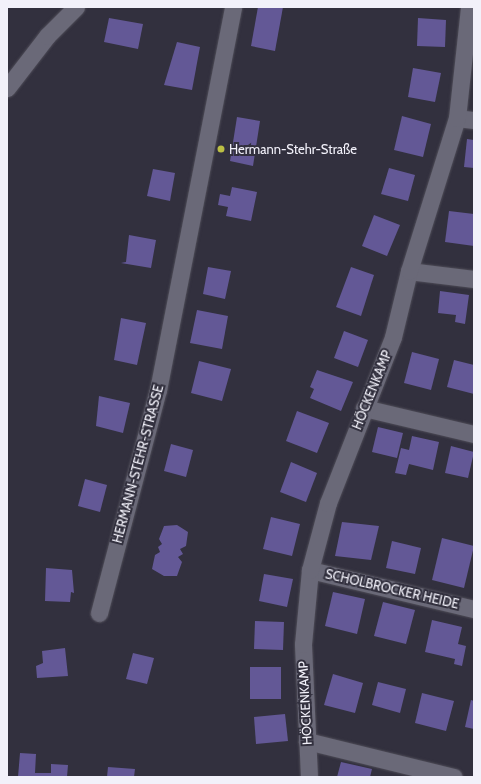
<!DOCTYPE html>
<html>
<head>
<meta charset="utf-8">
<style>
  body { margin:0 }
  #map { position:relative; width:481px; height:784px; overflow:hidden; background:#32303e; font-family:Cabin,sans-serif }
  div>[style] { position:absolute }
  .building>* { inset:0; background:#635896 }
  .roads { filter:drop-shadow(0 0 1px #4e4c57) drop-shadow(0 0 1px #4e4c57) }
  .street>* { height:17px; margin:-8.5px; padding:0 8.5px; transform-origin:8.5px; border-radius:8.5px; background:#6a6978 }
  .dots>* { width:11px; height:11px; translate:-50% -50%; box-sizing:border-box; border:2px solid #32303e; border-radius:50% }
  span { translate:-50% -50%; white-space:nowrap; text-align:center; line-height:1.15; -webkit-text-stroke:4px #32303e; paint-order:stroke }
  .poi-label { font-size:13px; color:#f2f1fa }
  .left { translate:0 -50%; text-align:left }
  .street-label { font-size:13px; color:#f2f1fa }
  .frame { position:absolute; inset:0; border:8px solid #f2f1fa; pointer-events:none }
</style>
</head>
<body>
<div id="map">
  <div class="building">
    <i style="clip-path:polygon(258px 7px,283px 7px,275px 51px,251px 46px)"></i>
    <i style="clip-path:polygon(109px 18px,143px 24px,138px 49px,104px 42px)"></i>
    <i style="clip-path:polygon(418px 18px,446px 20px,445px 47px,417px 46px)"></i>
    <i style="clip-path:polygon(177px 42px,200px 47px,192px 90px,164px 85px)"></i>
    <i style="clip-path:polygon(413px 68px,441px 73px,435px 102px,408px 97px)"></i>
    <i style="clip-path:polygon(402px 116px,431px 124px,423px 157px,394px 150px)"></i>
    <i style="clip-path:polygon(237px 117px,260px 121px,253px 166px,230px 161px)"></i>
    <i style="clip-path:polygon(467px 139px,474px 140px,474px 168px,464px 167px)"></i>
    <i style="clip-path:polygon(389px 168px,415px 175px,408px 201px,381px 194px)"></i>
    <i style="clip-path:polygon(153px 169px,175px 173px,170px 201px,147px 196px)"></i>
    <i style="clip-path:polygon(232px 187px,257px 192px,251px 221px,226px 216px,228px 207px,218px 205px,220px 194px,230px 196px)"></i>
    <i style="clip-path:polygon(449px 211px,474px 214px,474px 246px,445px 242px)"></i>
    <i style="clip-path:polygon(374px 215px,400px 225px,387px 256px,362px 246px)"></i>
    <i style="clip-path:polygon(129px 235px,156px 240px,151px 268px,121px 263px,126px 262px)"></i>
    <i style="clip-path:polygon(208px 267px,231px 271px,225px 299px,203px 294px)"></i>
    <i style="clip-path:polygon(351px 267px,374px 275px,361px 316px,336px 307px)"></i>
    <i style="clip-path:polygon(440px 291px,469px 295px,465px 324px,455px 322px,456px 315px,438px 313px)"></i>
    <i style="clip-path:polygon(197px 310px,228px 316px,222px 349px,190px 343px)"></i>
    <i style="clip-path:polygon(121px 318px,146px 323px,137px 365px,114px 360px)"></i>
    <i style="clip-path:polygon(344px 331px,368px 340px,358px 367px,334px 358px)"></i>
    <i style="clip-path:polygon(412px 352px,439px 359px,431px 390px,404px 383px)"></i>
    <i style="clip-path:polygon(454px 360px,474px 365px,474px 394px,447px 387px)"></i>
    <i style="clip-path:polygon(199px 361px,231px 369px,222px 401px,191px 393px)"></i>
    <i style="clip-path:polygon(317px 370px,353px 382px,341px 411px,310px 398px,314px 389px,310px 387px)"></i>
    <i style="clip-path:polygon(99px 396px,130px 403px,123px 433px,96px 426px)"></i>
    <i style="clip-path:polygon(297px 411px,329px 423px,317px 453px,286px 441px)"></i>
    <i style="clip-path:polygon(378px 427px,403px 433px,397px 458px,372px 452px)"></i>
    <i style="clip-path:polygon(412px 436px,439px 442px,433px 470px,409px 464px,406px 475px,395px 473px,401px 448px,409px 450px)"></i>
    <i style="clip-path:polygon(171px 444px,193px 450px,186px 477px,164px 471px)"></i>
    <i style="clip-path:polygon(451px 446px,474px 452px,468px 478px,445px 473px)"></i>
    <i style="clip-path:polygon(291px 462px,317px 473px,306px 502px,280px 492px)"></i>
    <i style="clip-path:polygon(85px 479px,107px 485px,100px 512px,78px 506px)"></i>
    <i style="clip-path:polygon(271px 517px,300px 524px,292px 556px,263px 549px)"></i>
    <i style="clip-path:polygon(342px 522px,379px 526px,371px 560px,335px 556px)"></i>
    <i style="clip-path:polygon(177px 525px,188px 532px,186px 546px,180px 549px,183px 554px,178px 557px,182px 562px,177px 576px,164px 576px,152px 569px,155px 555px,160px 552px,158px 547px,162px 544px,159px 539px,164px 526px)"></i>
    <i style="clip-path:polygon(442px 538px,474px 546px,464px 588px,432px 580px)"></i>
    <i style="clip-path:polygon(392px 541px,421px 548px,415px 574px,386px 568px)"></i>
    <i style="clip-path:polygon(46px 568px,72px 570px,74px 593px,71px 592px,70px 602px,45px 601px)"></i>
    <i style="clip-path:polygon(264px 574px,293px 579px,287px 607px,259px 601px)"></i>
    <i style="clip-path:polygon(333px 592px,365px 599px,357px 634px,325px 626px)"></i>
    <i style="clip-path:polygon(383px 602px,415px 610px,406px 644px,374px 636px)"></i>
    <i style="clip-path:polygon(432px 620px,462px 627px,458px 644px,466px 646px,462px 666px,454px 664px,455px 659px,425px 652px)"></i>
    <i style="clip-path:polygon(255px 621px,284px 622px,283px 650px,254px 649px)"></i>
    <i style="clip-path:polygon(65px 648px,68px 676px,37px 678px,36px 666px,43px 663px,42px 651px)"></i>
    <i style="clip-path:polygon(133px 653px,154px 658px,147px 684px,126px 679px)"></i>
    <i style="clip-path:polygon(250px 667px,281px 667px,281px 699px,250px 699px)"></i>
    <i style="clip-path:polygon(333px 674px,363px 683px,355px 713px,324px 705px)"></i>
    <i style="clip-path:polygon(378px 682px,406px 689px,400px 713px,372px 705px)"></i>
    <i style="clip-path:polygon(422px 693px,454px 701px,446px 731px,415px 723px)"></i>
    <i style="clip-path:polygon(471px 700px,474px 701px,474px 729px,465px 727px)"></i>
    <i style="clip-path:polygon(285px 714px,288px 741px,256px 744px,254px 717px)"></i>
    <i style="clip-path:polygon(20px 753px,36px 754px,35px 773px,51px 773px,51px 764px,68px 765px,67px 777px,18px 777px)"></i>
    <i style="clip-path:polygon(341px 762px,372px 769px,370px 777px,337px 777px)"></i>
    <i style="clip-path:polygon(108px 767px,135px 769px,134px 777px,107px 777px)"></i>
  </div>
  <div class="roads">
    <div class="street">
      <i style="left:7px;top:88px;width:66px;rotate:-52.4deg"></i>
      <i style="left:47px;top:36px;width:41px;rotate:-45deg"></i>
      <i style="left:457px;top:118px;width:17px;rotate:7deg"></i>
      <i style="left:409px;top:271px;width:65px;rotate:7deg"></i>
      <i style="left:364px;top:408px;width:113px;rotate:13.3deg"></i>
      <i style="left:310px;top:570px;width:169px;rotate:13.4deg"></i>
      <i style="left:99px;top:613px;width:231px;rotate:-75.2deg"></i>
      <i style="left:158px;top:390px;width:390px;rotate:-78.9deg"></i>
      <i style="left:307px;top:741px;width:151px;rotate:13.8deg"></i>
      <i style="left:309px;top:777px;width:133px;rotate:-92.6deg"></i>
      <i style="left:303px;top:644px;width:74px;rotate:-84.6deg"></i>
      <i style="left:310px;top:570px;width:69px;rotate:-75deg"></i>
      <i style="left:328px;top:503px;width:178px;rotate:-68.6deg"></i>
      <i style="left:393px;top:337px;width:68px;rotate:-76.4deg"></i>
      <i style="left:409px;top:271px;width:160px;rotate:-72.6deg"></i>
      <i style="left:457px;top:118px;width:112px;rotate:-83.8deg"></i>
    </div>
  </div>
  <div class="dots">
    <i style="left:221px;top:149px;background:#bcbf44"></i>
  </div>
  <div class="poi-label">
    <span class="left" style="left:229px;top:149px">Hermann-Stehr-Straße</span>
  </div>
  <div class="street-label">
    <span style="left:372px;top:390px;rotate:-68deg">HÖCKENKAMP</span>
    <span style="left:138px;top:464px;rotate:-75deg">HERMANN-STEHR-STRASSE</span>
    <span style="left:392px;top:589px;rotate:13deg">SCHOLBROCKER HEIDE</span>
    <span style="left:305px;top:703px;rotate:-93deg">HÖCKENKAMP</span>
  </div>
  <div class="frame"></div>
</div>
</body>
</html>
